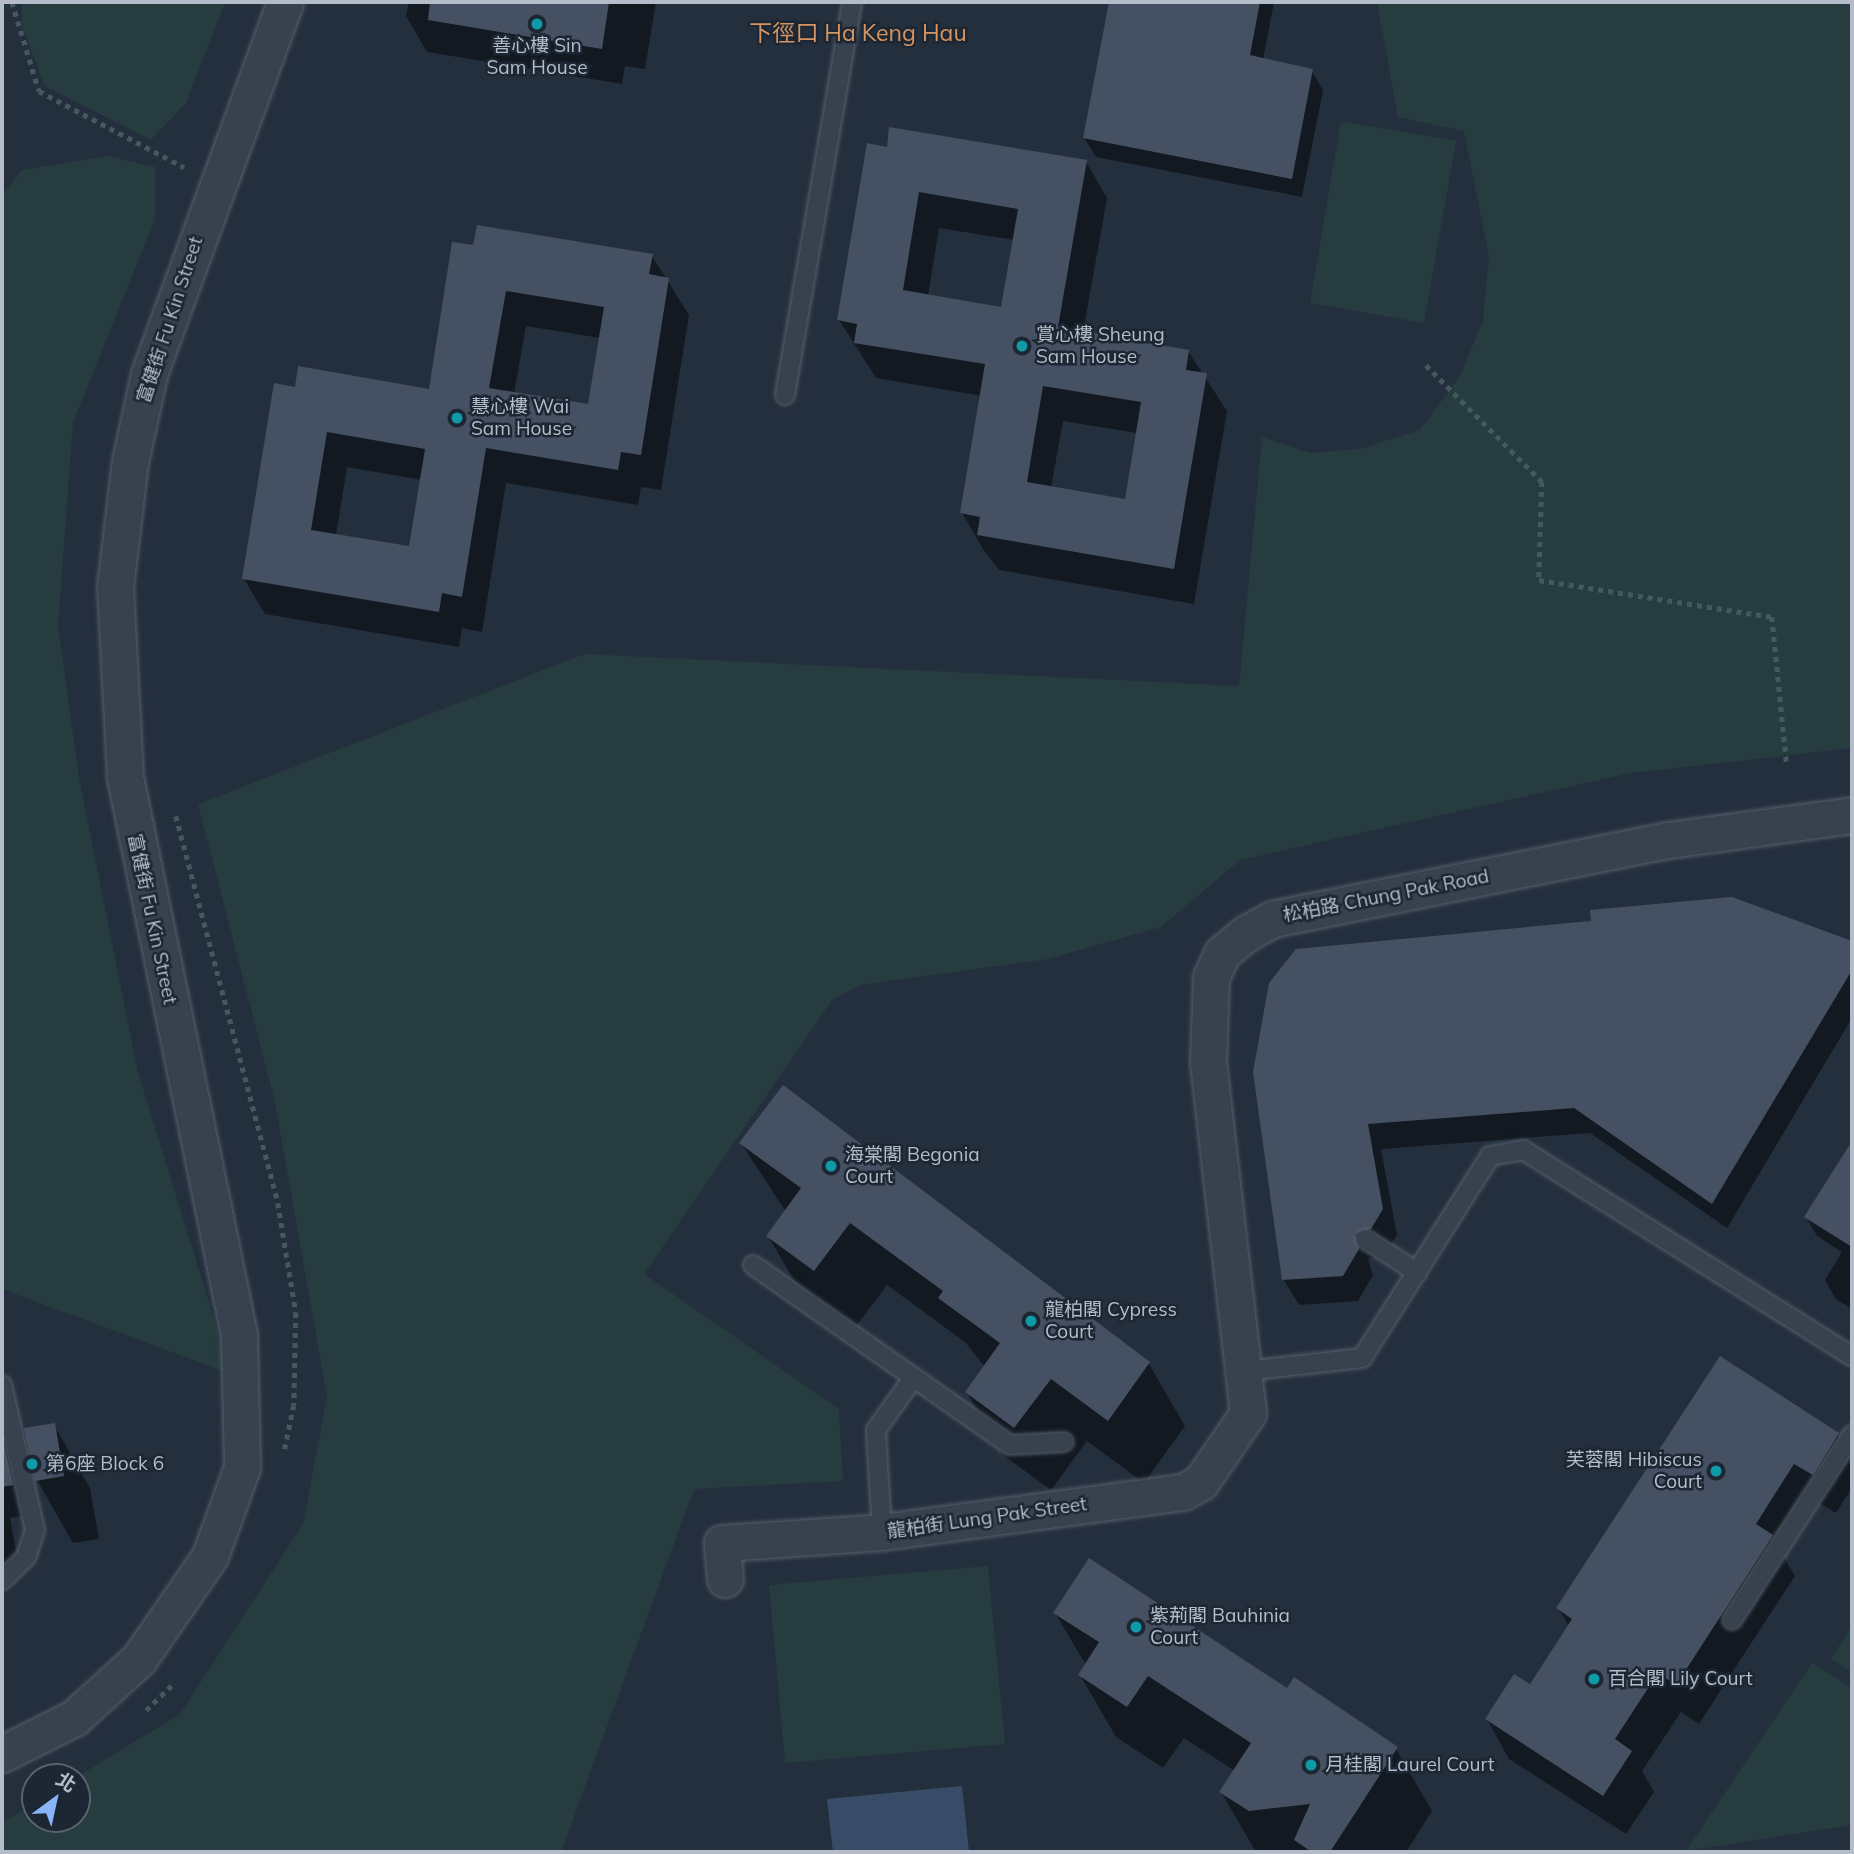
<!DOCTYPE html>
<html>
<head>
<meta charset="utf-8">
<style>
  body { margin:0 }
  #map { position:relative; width:1854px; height:1854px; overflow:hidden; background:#242f3e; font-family:Mulish,"Noto Sans TC",sans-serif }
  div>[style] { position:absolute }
  .green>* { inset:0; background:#263c3f }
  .water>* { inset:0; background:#394c67 }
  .shadow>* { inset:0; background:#0007 }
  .building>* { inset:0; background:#455162 }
  .path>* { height:4.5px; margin-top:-2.25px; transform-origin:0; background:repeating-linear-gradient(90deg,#44595c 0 5px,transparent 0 10px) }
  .roads { filter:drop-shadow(0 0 2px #565f6c) drop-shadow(0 0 2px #565f6c) }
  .service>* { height:18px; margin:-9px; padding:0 9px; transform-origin:9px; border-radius:9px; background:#38414e }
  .minor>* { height:35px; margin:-17.5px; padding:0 17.5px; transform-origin:17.5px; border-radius:17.5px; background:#38414e }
  .dots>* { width:19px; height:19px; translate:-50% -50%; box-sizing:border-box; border:4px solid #1d2633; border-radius:50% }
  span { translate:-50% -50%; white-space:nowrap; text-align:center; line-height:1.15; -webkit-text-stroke:5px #1d2633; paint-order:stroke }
  .poi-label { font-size:19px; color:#b4bcc9 }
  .left { translate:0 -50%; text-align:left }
  .right { translate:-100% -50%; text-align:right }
  .street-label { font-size:19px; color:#b4bcc9 }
  .quarter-label { font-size:23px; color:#d59563 }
  .frame { position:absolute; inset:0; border:4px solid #b4bcc9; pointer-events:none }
  .north { position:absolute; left:21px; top:1763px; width:70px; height:70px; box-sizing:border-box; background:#1d2633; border:2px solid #59626f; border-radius:50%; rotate:33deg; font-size:19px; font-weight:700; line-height:28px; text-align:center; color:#b4bcc9 }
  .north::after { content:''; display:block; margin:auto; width:24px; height:32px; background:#8ab4f8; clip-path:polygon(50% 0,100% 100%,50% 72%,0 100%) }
</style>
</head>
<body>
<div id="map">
  <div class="green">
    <i style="clip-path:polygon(22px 2px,225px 2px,186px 103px,151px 140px,45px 86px,22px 26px)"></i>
    <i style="clip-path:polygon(1377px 2px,1852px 2px,1852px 748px,1631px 773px,1240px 860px,1161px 927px,1048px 959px,860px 985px,832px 1000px,644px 1274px,839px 1409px,843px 1481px,694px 1489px,561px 1852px,2px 1852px,2px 1823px,35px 1803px,35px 1819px,77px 1819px,77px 1777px,180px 1714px,303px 1524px,327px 1397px,275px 1102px,198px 804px,585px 654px,1239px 686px,1262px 437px,1310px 453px,1360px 449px,1420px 430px,1460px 376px,1483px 321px,1489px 256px,1464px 131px,1398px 117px)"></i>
    <i style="clip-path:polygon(1341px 121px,1456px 141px,1424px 323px,1310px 303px)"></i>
    <i style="clip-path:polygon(108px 156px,155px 167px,155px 220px,73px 422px,58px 626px,79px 777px,138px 1072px,231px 1374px,2px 1289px,2px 196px,22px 170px)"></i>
    <i style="clip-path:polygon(988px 1566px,1005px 1744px,785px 1763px,769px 1585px)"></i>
    <i style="clip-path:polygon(1852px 1625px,1852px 1672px,1831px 1659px)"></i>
    <i style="clip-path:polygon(1812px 1663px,1852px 1688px,1852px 1825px,1686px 1851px)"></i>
  </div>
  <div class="water">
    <i style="clip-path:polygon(962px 1786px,969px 1852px,833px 1852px,827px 1799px)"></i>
  </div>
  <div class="shadow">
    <i style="clip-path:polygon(409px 2px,656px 2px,645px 69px,625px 66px,622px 84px,427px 52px,406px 16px)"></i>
    <i style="clip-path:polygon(1111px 2px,1274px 2px,1263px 60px,1312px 71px,1323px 90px,1302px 197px,1096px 157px,1084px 138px)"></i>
    <i style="clip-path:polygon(evenodd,888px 149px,1086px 162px,1107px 198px,1083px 333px,1188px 351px,1227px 411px,1194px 604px,999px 570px,983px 549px,962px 513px,982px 396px,876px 378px,839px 320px,888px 149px,939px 228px,1014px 240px,1003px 309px,928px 296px,939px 228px,888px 149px,1063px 421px,1137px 433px,1126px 501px,1051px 488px,1063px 421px)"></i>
    <i style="clip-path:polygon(evenodd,475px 246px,652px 256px,689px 315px,661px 490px,641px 487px,638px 505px,506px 483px,482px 632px,462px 628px,459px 647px,265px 614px,244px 579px,296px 389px,431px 391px,475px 246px,526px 326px,600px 338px,589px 406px,514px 394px,526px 326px,475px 246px,347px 467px,422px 480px,411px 548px,336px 535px,347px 467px)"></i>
    <i style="clip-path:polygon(1732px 899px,1852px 943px,1852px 1018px,1727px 1228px,1590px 1133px,1381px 1149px,1397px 1235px,1385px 1254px,1368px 1259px,1373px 1275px,1358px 1301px,1299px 1305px,1284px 1280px,1255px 1072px,1593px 923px,1592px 912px)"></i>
    <i style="clip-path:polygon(783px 1087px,1149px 1364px,1185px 1426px,1144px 1483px,1087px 1441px,1051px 1490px,1003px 1455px,967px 1392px,985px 1367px,965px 1342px,887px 1285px,851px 1333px,805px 1299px,768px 1236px,786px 1212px,741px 1143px)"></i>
    <i style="clip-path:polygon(1842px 1159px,1852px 1165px,1852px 1309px,1836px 1299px,1825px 1280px,1842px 1252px,1817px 1236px,1806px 1217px)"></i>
    <i style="clip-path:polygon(1720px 1358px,1838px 1435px,1852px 1459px,1852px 1488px,1836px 1513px,1817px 1502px,1783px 1556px,1795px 1576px,1724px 1685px,1699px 1724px,1681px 1712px,1642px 1771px,1654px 1792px,1626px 1834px,1509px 1759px,1487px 1719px,1530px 1687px,1569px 1627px,1559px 1609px)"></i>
    <i style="clip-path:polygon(54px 1425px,90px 1488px,99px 1539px,73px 1543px,37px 1480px)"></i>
    <i style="clip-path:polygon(2px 1437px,17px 1464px,29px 1515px,10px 1518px,18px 1562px,2px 1565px)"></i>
    <i style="clip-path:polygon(1055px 1613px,1287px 1690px,1396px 1749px,1432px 1811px,1406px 1852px,1256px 1852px,1221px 1792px,1235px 1771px,1184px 1738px,1163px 1768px,1116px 1737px,1080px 1675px,1086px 1665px)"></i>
  </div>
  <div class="building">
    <i style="clip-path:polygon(430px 2px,609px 2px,602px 49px,428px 20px)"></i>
    <i style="clip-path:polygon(1109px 2px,1260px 2px,1250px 55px,1313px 69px,1292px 179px,1083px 138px)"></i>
    <i style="clip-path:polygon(evenodd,889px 127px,1087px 160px,1058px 327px,1189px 350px,1186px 370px,1207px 373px,1174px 569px,977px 535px,980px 517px,960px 513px,985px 364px,854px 343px,857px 324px,837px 320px,867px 143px,887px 147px,889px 127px,919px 192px,1018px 209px,1001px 307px,903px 290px,919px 192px,889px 127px,1043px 386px,1141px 402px,1125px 499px,1027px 482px,1043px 386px)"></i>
    <i style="clip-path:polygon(evenodd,477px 225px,653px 254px,649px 274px,669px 278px,641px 455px,621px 452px,618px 470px,486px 448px,462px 597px,442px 593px,439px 612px,242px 579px,274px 383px,295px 387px,298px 366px,429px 389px,452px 242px,473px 245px,477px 225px,506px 291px,604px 307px,588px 404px,489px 388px,506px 291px,477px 225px,327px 432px,425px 449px,409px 546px,311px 530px,327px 432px)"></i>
    <i style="clip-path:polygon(1732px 897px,1852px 941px,1852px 970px,1712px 1204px,1574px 1108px,1368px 1124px,1383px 1209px,1371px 1229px,1355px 1234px,1359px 1249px,1343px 1276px,1282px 1280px,1253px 1072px,1269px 983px,1296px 949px,1591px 921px,1590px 910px)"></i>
    <i style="clip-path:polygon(783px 1085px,1150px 1362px,1108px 1421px,1051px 1379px,1014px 1428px,965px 1392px,1000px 1343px,938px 1298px,943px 1291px,850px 1223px,814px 1271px,766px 1236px,801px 1188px,739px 1143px)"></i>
    <i style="clip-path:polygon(1852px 1141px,1852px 1247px,1804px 1217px)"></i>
    <i style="clip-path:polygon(1720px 1356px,1839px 1433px,1813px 1475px,1794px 1464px,1756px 1524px,1773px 1535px,1702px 1645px,1676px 1685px,1658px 1673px,1615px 1739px,1632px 1751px,1603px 1796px,1485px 1719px,1514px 1674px,1530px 1684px,1572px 1619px,1556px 1608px)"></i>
    <i style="clip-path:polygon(55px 1423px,64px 1476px,35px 1481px,24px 1428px)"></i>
    <i style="clip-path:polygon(2px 1435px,13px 1485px,2px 1487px)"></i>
    <i style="clip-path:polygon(1089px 1558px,1287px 1688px,1294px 1677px,1398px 1747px,1330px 1852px,1312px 1852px,1294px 1840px,1310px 1804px,1249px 1811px,1219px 1792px,1251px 1743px,1148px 1676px,1127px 1707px,1078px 1675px,1099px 1642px,1053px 1613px)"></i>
  </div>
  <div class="path">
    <i style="left:12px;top:2px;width:93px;rotate:73.1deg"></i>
    <i style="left:39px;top:91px;width:164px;rotate:27.7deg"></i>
    <i style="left:1426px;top:365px;width:165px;rotate:45.2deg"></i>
    <i style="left:1542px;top:482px;width:98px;rotate:91.8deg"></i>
    <i style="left:1539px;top:580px;width:236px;rotate:9deg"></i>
    <i style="left:1772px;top:617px;width:150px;rotate:84.3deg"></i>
    <i style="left:176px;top:816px;width:400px;rotate:75.2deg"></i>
    <i style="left:278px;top:1203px;width:111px;rotate:80.7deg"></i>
    <i style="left:296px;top:1313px;width:92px;rotate:91.2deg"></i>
    <i style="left:294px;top:1405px;width:49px;rotate:101.8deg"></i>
    <i style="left:146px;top:1710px;width:39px;rotate:-44deg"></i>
  </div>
  <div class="roads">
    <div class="service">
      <i style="left:785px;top:395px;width:399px;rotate:-80.3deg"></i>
      <i style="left:1365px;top:1239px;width:62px;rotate:32.4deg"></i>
      <i style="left:753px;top:1265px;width:314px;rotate:35deg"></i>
      <i style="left:1010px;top:1445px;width:54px;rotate:-3.2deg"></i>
      <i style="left:1246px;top:1371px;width:117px;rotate:-6.4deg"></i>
      <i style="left:1362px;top:1358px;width:239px;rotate:-57.6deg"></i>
      <i style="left:1490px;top:1156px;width:34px;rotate:-10deg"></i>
      <i style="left:1523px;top:1150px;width:388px;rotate:32.1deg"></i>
      <i style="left:2px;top:1385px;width:149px;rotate:77.2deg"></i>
      <i style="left:35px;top:1530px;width:28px;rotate:108deg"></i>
      <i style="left:26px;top:1557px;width:33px;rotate:136deg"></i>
      <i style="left:882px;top:1532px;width:102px;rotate:-93.4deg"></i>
      <i style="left:876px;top:1430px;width:65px;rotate:-54.4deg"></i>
      <i style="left:1732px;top:1620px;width:221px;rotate:-57deg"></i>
    </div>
    <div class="minor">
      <i style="left:725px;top:1579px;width:36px;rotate:-95deg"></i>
      <i style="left:722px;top:1543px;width:160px;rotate:-3.9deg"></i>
      <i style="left:882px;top:1532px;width:304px;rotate:-7.6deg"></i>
      <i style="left:1183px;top:1492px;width:21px;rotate:-29deg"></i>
      <i style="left:1201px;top:1482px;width:83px;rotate:-55.7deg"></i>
      <i style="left:1248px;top:1413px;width:353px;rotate:-96.5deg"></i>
      <i style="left:1208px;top:1062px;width:85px;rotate:-88deg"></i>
      <i style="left:1211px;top:977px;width:26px;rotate:-65deg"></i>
      <i style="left:1222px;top:953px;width:32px;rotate:-39deg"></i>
      <i style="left:1247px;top:933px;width:29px;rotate:-29deg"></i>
      <i style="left:1272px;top:919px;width:404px;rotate:-11.3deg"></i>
      <i style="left:1668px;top:840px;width:186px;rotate:-7.7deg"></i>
      <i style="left:2px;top:1754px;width:80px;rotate:-26.6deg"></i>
      <i style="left:74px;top:1718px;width:88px;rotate:-42.2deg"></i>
      <i style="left:139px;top:1659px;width:125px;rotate:-55.4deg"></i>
      <i style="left:210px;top:1556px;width:95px;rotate:-70.2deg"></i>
      <i style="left:242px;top:1467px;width:132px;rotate:-91.3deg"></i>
      <i style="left:239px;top:1335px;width:570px;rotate:-101.55deg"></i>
      <i style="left:125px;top:777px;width:190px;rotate:-93deg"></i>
      <i style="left:115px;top:587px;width:126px;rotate:-83.2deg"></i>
      <i style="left:130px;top:462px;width:90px;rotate:-77.8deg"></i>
      <i style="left:149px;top:374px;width:396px;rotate:-69.9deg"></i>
    </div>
  </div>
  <div class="dots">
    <i style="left:537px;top:24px;background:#0f9aa8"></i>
    <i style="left:1022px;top:346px;background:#0f9aa8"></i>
    <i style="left:457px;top:418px;background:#0f9aa8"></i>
    <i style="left:831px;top:1166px;background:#0f9aa8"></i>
    <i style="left:1031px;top:1321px;background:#0f9aa8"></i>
    <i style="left:32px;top:1464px;background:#0f9aa8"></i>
    <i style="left:1716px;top:1471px;background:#0f9aa8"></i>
    <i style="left:1136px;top:1627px;background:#0f9aa8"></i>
    <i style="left:1594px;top:1679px;background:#0f9aa8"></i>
    <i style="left:1311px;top:1765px;background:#0f9aa8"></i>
  </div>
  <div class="poi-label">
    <span style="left:537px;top:57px">善心樓 Sin<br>Sam House</span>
    <span class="left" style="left:1036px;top:346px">賞心樓 Sheung<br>Sam House</span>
    <span class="left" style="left:471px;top:418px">慧心樓 Wai<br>Sam House</span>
    <span class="left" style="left:845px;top:1166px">海棠閣 Begonia<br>Court</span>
    <span class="left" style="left:1045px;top:1321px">龍柏閣 Cypress<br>Court</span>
    <span class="right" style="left:1702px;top:1471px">芙蓉閣 Hibiscus<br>Court</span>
    <span class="left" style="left:46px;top:1464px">第6座 Block 6</span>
    <span class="left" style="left:1150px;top:1627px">紫荊閣 Bauhinia<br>Court</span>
    <span class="left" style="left:1608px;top:1679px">百合閣 Lily Court</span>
    <span class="left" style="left:1325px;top:1765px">月桂閣 Laurel Court</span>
  </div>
  <div class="street-label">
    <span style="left:170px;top:320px;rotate:-72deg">富健街 Fu Kin Street</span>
    <span style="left:1386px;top:896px;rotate:-11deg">松柏路 Chung Pak Road</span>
    <span style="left:152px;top:919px;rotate:78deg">富健街 Fu Kin Street</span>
    <span style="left:987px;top:1518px;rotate:-8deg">龍柏街 Lung Pak Street</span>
  </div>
  <div class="quarter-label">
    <span style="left:858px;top:33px">下徑口 Ha Keng Hau</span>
  </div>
  <div class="frame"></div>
  <div class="north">北</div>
</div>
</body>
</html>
